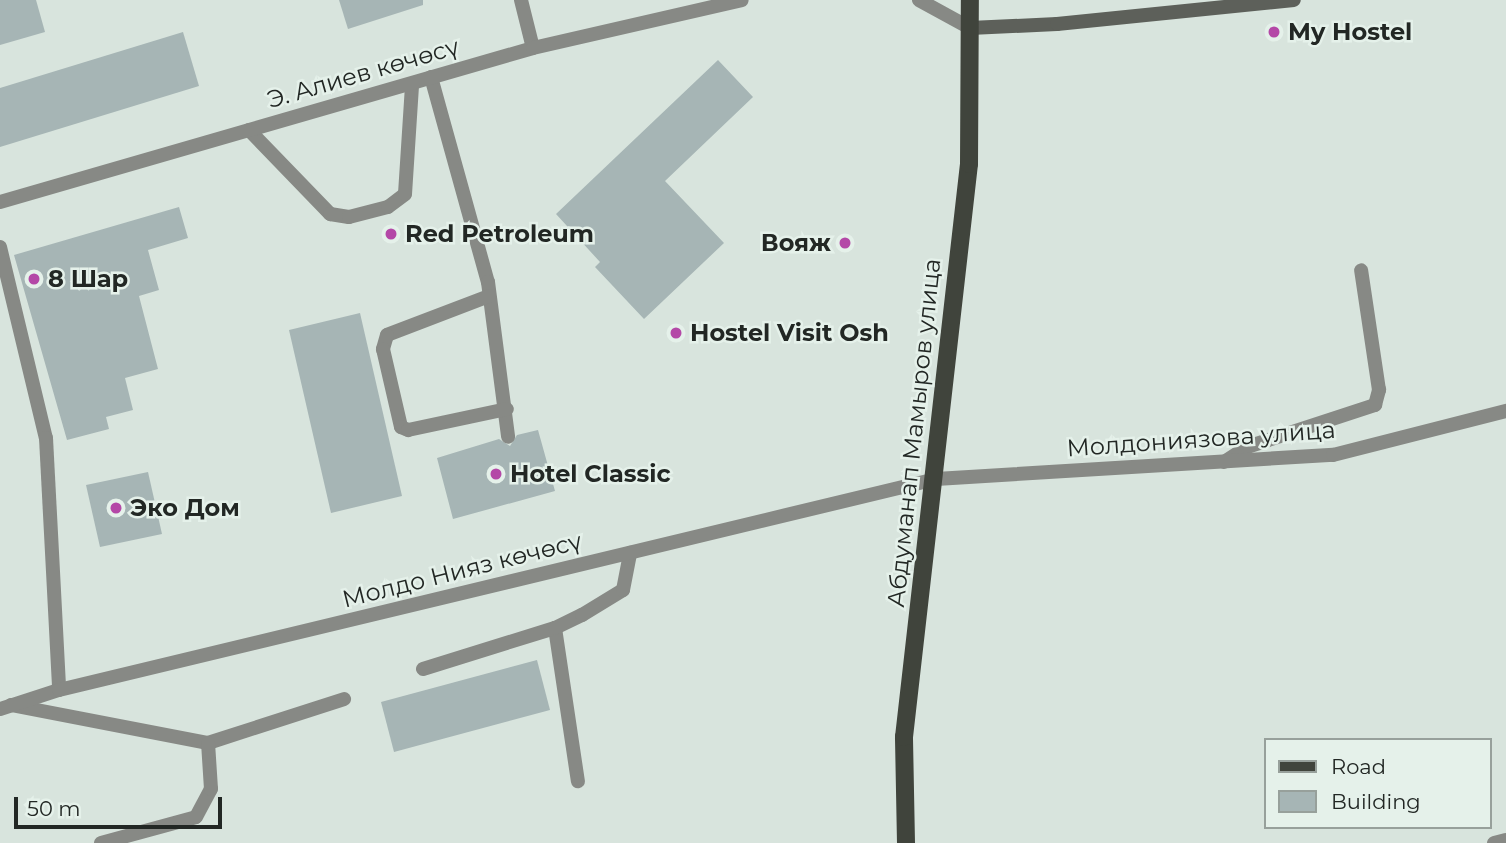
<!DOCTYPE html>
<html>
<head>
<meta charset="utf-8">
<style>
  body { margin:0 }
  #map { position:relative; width:1506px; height:843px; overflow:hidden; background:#d8e4dd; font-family:Montserrat,sans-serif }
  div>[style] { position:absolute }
  .building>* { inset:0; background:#a6b5b5 }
  .lane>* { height:14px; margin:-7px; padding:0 7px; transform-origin:7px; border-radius:7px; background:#878985 }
  .street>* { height:14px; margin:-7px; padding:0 7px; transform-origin:7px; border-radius:7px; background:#878985 }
  .secondary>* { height:14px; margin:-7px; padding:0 7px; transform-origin:7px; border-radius:7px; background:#5d605a }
  .primary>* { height:18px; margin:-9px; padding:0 9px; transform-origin:9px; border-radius:9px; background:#40443c }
  .dots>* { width:19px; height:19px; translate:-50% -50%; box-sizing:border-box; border:4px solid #e5f1ea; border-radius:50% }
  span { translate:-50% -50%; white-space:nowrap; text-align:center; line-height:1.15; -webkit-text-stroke:5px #e5f1ea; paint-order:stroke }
  .poi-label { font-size:24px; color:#222724; font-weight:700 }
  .left { translate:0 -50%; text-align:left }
  .right { translate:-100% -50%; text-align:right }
  .street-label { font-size:24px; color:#222724 }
  .legend { position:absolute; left:1264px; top:738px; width:228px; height:91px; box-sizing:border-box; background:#e5f1ea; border:2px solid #97a09b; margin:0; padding:9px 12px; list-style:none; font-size:21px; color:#222724 }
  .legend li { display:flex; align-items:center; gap:14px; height:35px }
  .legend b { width:35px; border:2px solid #97a09b }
  .scale { position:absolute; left:14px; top:797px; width:208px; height:32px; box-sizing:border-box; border:4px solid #222724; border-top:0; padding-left:9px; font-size:21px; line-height:24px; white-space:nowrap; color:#222724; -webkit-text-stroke:5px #e5f1ea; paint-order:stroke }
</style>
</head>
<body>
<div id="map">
  <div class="building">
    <i style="clip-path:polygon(0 0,36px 0,45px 32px,0 45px)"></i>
    <i style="clip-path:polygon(339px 0,423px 0,423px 5px,348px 29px)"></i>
    <i style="clip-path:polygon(183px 32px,199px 86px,0 147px,0 88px)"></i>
    <i style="clip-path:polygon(718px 60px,753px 97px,665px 181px,724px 243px,644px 319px,595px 267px,600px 262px,556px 214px)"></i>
    <i style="clip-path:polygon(179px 207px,188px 238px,148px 250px,159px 290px,139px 296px,158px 369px,125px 378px,133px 410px,106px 417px,109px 429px,67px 440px,14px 255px)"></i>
    <i style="clip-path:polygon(360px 313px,402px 496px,331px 513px,289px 330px)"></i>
    <i style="clip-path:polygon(538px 430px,555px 491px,453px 519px,437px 458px,499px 439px,510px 446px,517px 435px)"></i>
    <i style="clip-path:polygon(148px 472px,162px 534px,100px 547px,86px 485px)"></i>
    <i style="clip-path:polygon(537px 660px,550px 710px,394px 752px,381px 702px)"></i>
  </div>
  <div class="lane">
    <i style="left:521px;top:0;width:49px;rotate:76deg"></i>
    <i style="left:431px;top:77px;width:213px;rotate:74.5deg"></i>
    <i style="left:488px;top:282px;width:156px;rotate:82.6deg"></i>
    <i style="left:249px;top:130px;width:117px;rotate:46deg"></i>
    <i style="left:330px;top:214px;width:19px;rotate:9deg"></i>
    <i style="left:349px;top:217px;width:40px;rotate:-14.4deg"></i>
    <i style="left:388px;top:207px;width:21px;rotate:-37deg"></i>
    <i style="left:405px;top:194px;width:109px;rotate:-86.3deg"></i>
    <i style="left:489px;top:296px;width:109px;rotate:159.1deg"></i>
    <i style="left:387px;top:335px;width:15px;rotate:106deg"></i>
    <i style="left:383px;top:349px;width:80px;rotate:77deg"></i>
    <i style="left:401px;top:427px;width:8px;rotate:23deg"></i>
    <i style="left:408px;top:430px;width:101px;rotate:-12deg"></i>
    <i style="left:1224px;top:462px;width:27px;rotate:-33deg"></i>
    <i style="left:1247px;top:447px;width:135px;rotate:-18.2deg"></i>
    <i style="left:1375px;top:405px;width:16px;rotate:-75deg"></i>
    <i style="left:1379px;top:390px;width:121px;rotate:-98.5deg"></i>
    <i style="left:555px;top:628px;width:155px;rotate:81.5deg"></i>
    <i style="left:423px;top:669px;width:138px;rotate:-17.3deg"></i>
    <i style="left:555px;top:628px;width:30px;rotate:-26deg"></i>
    <i style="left:582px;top:615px;width:48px;rotate:-31.4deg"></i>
    <i style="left:623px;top:590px;width:38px;rotate:-79deg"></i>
    <i style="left:11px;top:705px;width:201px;rotate:10.9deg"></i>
    <i style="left:208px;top:743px;width:143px;rotate:-17.9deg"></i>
    <i style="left:101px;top:843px;width:98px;rotate:-15.3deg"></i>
    <i style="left:196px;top:817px;width:32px;rotate:-62deg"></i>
    <i style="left:211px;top:789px;width:46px;rotate:-93.7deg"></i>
  </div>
  <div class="street">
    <i style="left:919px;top:0;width:58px;rotate:28.8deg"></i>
    <i style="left:0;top:202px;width:555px;rotate:-16.12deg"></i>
    <i style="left:533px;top:48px;width:214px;rotate:-12.9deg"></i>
    <i style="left:0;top:247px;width:196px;rotate:76.5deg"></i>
    <i style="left:46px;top:438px;width:252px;rotate:87deg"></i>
    <i style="left:0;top:709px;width:62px;rotate:-17.9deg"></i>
    <i style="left:59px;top:690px;width:902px;rotate:-13.53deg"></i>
    <i style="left:936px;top:479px;width:398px;rotate:-3.5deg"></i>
    <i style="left:1333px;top:455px;width:179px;rotate:-14.3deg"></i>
    <i style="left:1494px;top:843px;width:12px;rotate:-14deg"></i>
  </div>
  <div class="secondary">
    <i style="left:970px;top:28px;width:87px;rotate:-2.6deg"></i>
    <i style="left:1057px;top:24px;width:238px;rotate:-5.8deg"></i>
  </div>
  <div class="primary">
    <i style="left:906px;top:843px;width:106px;rotate:-91.1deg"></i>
    <i style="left:904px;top:737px;width:577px;rotate:-83.53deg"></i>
    <i style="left:969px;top:164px;width:164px;rotate:-89.7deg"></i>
  </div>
  <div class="dots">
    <i style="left:1274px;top:32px;background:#b448a7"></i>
    <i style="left:391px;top:234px;background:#b448a7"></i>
    <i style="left:845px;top:243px;background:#b448a7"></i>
    <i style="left:34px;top:279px;background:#b448a7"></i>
    <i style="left:676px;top:333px;background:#b448a7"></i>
    <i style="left:496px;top:474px;background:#b448a7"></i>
    <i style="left:116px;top:508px;background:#b448a7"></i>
  </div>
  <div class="poi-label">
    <span class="left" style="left:1288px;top:32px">My Hostel</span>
    <span class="left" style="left:405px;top:234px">Red Petroleum</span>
    <span class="right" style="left:831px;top:243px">Вояж</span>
    <span class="left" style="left:48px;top:279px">8 Шар</span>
    <span class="left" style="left:690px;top:333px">Hostel Visit Osh</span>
    <span class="left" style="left:510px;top:474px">Hotel Classic</span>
    <span class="left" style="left:130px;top:508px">Эко Дом</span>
  </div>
  <div class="street-label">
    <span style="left:363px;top:73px;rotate:-16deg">Э. Алиев көчөсү</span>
    <span style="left:914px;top:433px;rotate:-84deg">Абдуманап Мамыров улица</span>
    <span style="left:1201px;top:439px;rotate:-4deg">Молдониязова улица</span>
    <span style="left:462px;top:570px;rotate:-14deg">Молдо Нияз көчөсү</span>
  </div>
  <ul class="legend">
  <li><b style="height:9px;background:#40443c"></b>Road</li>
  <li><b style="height:19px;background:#a6b5b5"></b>Building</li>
  </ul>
  <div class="scale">50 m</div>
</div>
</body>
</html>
